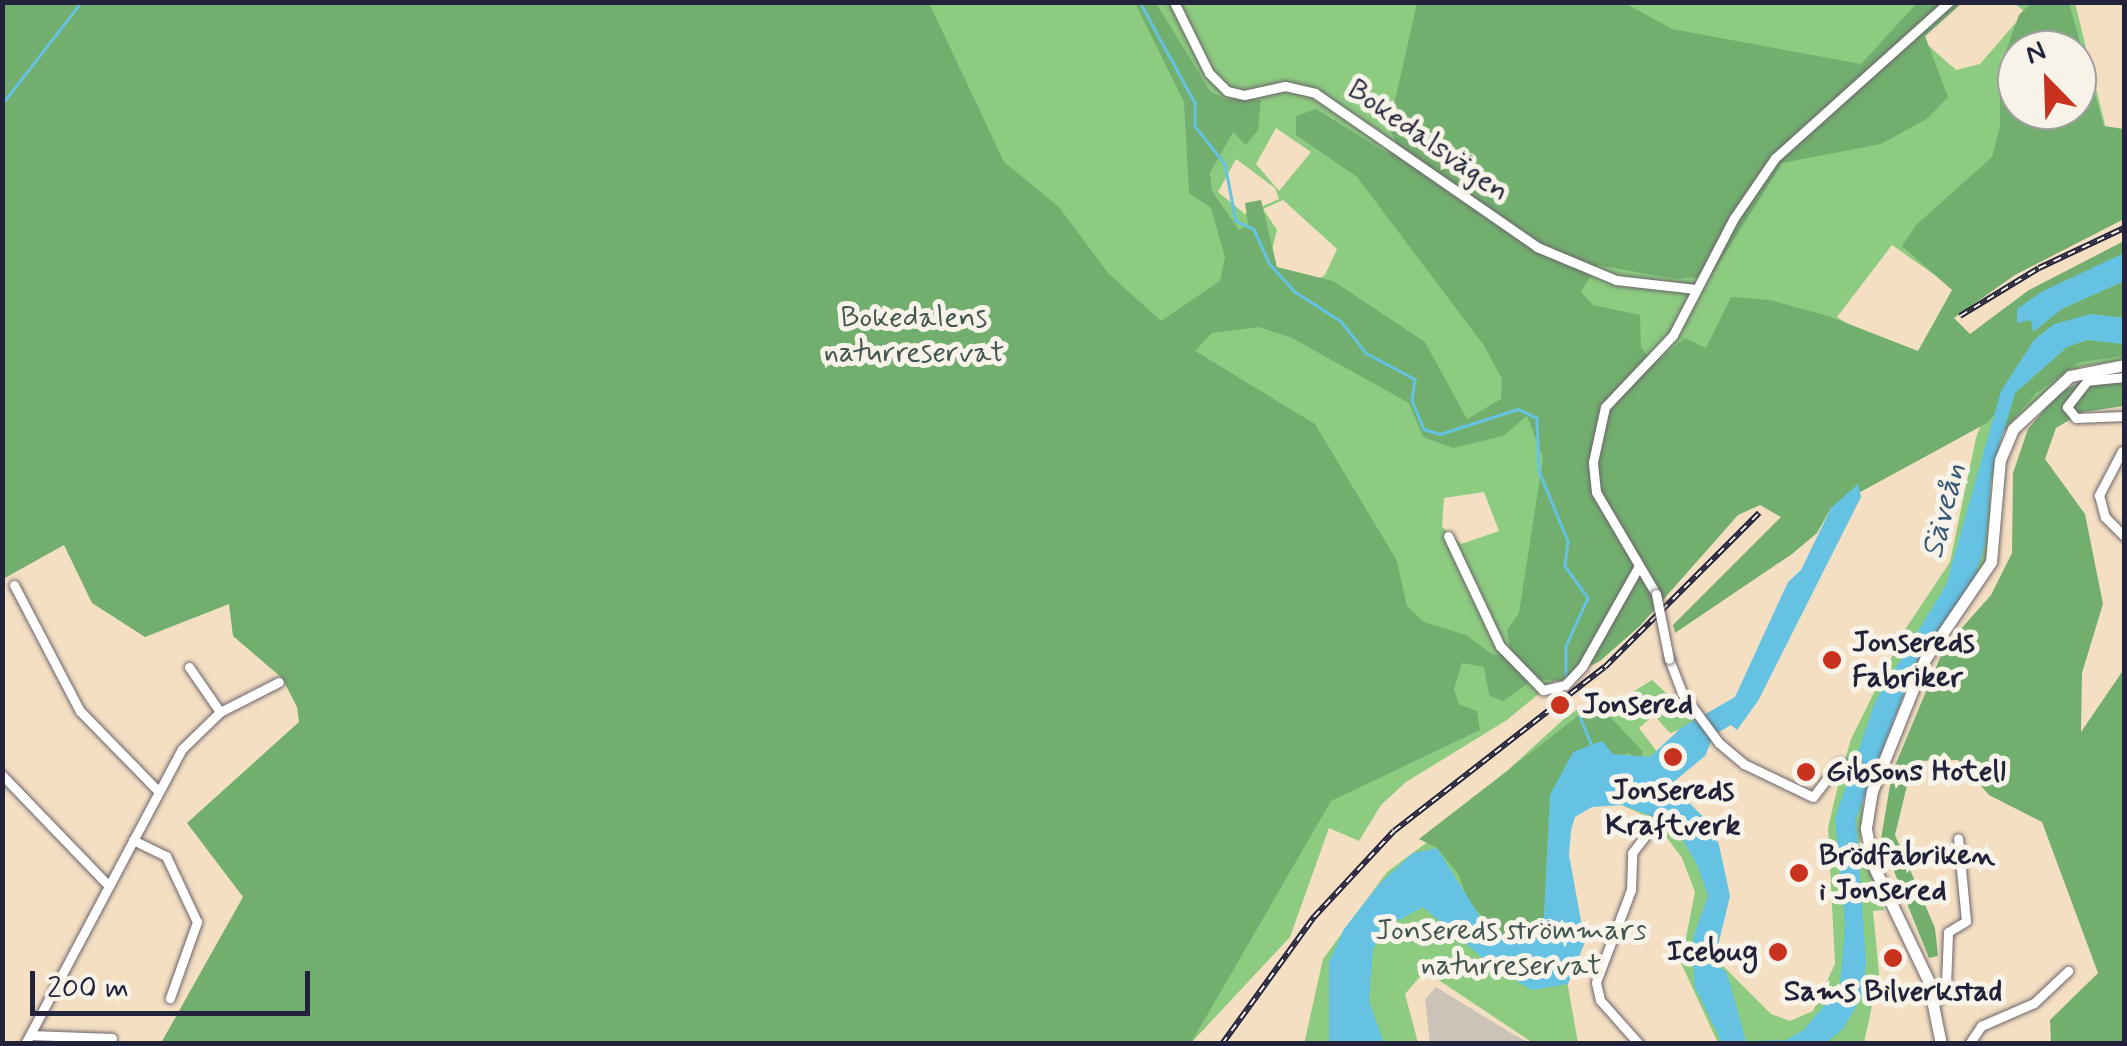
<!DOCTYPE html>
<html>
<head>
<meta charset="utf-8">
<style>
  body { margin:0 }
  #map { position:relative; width:2127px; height:1046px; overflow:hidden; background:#f4dfc3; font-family:Mynerve,sans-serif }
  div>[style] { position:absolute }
  .industrial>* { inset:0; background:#cbc3b8 }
  .green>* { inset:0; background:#8dcb81 }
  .forest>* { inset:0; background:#72af6f }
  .water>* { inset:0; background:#65c2e3 }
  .stream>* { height:2.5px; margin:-1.25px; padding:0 1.25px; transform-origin:1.25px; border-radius:1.25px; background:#65c2e3 }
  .roads { filter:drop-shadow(0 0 2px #6c646b) drop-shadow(0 0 2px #6c646b) }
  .minor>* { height:9px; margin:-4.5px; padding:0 4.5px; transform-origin:4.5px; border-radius:4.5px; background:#fff }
  .tertiary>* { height:11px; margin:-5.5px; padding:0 5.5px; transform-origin:5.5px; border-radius:5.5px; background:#fff }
  .rail>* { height:6px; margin-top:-3px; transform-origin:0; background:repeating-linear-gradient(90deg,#f7f3e8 0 8px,#22223b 0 16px); box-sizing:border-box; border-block:2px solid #22223b }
  .bridges { filter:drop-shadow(0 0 2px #6c646b) drop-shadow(0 0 2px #6c646b) }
  .minor-bridge>* { height:9px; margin:-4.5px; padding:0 4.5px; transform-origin:4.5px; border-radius:4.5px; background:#fff }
  .dots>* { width:28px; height:28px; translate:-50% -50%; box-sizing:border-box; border:5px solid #f7f3e8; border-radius:50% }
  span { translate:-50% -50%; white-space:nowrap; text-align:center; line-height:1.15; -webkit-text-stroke:10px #f7f3e8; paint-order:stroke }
  .street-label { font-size:30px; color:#22223b }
  .park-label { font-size:30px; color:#425550 }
  .poi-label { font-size:30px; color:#22223b; font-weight:700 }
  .left { translate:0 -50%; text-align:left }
  .right { translate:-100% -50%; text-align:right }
  .water-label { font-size:32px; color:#395a76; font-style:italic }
  .frame { position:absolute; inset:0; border:5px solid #22223b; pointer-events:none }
  .north { position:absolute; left:1997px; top:30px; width:100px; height:100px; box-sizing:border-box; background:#f7f3e8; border:2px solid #a29fa3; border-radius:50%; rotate:337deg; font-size:28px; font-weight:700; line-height:40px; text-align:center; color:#22223b }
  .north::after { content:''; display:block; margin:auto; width:35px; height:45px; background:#c8321e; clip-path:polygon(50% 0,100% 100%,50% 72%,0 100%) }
  .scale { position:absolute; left:30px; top:971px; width:280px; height:45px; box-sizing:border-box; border:5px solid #22223b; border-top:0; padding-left:12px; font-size:30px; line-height:35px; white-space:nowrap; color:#22223b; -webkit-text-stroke:8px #f7f3e8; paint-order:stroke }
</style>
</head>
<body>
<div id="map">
  <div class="industrial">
    <i style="clip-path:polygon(1436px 987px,1511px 1033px,1530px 1043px,1430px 1043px,1425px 999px)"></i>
  </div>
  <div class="green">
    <i style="clip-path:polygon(evenodd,307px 3px,1960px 3px,1921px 39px,1956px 70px,1980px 64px,2025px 12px,2014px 3px,2075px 3px,2107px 133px,1936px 276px,1892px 245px,1837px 317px,1914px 365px,1752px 488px,1603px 641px,1507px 720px,1406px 782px,1381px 805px,1359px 841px,1329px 828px,1290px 937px,1191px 1043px,1162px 1043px,307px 3px,2017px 50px,2077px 50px,2077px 110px,2017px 110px,2017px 50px,307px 3px,1276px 128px,1311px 152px,1279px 191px,1256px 164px,1276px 128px,307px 3px,1236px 159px,1275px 188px,1279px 199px,1245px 214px,1218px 192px,1236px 159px,307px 3px,1283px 200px,1337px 249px,1325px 275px,1293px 295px,1270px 258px,1277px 230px,1263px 209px,1283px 200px,307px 3px,1484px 492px,1499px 531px,1461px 544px,1442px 527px,1444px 498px,1484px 492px)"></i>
    <i style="clip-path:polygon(2124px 248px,2124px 360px,2080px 367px,2011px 422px,2001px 437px,1991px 484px,1989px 549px,1980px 577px,1928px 638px,1864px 788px,1860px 842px,1884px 910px,1873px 911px,1879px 973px,1864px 1043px,1718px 1043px,1681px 963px,1695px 892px,1682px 858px,1653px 819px,1619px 804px,1589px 802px,1563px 821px,1567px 981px,1578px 1043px,1533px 1043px,1425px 971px,1405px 994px,1418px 1043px,1304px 1044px,1323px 959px,1387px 872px,1520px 773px,1509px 769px,1566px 717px,1583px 706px,1604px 710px,1652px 680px,1699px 723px,1670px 733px,1654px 715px,1639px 728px,1658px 753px,1652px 759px,1712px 837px,1710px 953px,1771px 1014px,1790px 1021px,1813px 1011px,1835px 964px,1828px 828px,1840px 777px,1851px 739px,1906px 628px,1950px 562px,1976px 438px,2017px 331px,2006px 307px)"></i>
  </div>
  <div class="forest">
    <i style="clip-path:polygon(evenodd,3px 3px,929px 3px,1004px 162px,1059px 207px,1108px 273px,1161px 321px,1220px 281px,1225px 257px,1211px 208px,1189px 193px,1184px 102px,1135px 3px,1156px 3px,1210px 91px,1225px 99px,1261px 100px,1258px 130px,1246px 145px,1233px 132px,1210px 173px,1212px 191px,1239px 230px,1248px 224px,1245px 203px,1261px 200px,1277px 267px,1333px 281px,1425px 342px,1467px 419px,1501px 399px,1502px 379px,1485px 347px,1357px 177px,1296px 135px,1296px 116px,1316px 109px,1387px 153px,1396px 143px,1389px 127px,1417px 3px,1625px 3px,1672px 29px,1861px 64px,1917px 3px,1962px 3px,1925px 36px,1948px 97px,1928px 118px,1881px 144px,1782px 163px,1711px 276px,1676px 279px,1597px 265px,1581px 292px,1593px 305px,1640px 315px,1641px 347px,1654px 364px,1685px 338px,1706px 348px,1731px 297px,1770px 300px,1831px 317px,1918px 351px,1952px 290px,1902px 246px,1916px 225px,1992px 157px,2000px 127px,2000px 67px,2019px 15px,2031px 3px,2069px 3px,2104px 126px,2124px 129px,2124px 219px,2015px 275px,1954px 318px,1970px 334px,2029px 290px,2124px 241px,2124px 253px,2017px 309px,2017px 322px,2031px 320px,2034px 331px,2062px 309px,2124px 281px,2124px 318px,2091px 314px,1987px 423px,1831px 508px,1817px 533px,1792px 554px,1675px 633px,1673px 625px,1781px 517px,1760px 505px,1738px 515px,1640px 626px,1600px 661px,1560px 681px,1534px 679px,1503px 701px,1489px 695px,1484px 667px,1462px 663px,1454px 689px,1459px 704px,1477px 711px,1480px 730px,1331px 801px,1191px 1043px,161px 1043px,243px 897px,187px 823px,299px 722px,297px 707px,282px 678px,233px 636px,229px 604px,145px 637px,92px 603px,64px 545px,3px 579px,3px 3px,2017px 50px,2077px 50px,2077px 110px,2017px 110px,2017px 50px,3px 3px,1259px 327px,1292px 338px,1409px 403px,1423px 437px,1453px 448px,1503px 436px,1527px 416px,1543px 458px,1519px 613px,1507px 630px,1511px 654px,1493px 655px,1466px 635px,1424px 622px,1407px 606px,1397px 561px,1315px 424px,1195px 351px,1212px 333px,1259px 327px)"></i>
    <i style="clip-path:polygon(2087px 340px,2124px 344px,2124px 356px,2080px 362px,2036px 393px,2000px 435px,2015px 393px,2067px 347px)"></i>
    <i style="clip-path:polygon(2101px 371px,2124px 372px,2124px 406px,2083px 412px,2056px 428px,2045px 459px,2085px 514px,2103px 604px,2082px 673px,2081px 732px,2124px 669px,2124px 1043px,2051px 1043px,2050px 1020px,2098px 973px,2042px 822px,1989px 795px,1958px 760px,1913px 761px,1895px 835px,1935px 928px,1938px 956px,1929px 958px,1881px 839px,1892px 773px,1944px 648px,1991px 595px,2012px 553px,2013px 473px,2028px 429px,2059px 393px)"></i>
    <i style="clip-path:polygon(1587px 709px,1604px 710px,1643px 752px,1640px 759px,1627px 753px,1550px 795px,1544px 918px,1523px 945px,1506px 940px,1468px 902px,1459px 875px,1437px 848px,1419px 839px)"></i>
  </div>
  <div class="water">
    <i style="clip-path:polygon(2124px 253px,2124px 281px,2062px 309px,2033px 332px,2031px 320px,2017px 323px,2017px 309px,2041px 292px)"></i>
    <i style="clip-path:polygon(2091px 314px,2124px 318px,2124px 344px,2087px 340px,2067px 347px,2015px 393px,1992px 471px,1985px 545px,1974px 579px,1915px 665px,1856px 819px,1866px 961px,1863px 995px,1843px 1029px,1826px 1043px,1722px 1043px,1694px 985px,1693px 938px,1708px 896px,1698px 867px,1675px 825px,1622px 805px,1592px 807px,1575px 817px,1571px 830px,1569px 855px,1585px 942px,1568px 984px,1532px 990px,1492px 966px,1423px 907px,1390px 925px,1373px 949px,1369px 1001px,1384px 1043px,1329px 1043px,1329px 962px,1344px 929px,1380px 883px,1413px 853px,1437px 848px,1485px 925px,1523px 944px,1544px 918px,1550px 795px,1573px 752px,1602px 741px,1613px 754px,1650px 757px,1681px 728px,1735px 697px,1788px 582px,1801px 570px,1831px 508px,1858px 484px,1861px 497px,1758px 701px,1737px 730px,1731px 725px,1714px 735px,1705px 756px,1671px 784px,1710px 824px,1719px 845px,1730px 896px,1714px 962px,1727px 973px,1746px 1041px,1786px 1040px,1804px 1030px,1840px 986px,1845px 924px,1835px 818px,1875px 702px,1946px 585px,2001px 391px,2034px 340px,2054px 324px)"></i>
  </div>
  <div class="stream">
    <i style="left:1140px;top:2px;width:115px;rotate:61.4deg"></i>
    <i style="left:1195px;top:103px;width:23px;rotate:90deg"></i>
    <i style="left:1195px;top:126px;width:48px;rotate:51.7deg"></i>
    <i style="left:1225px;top:164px;width:58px;rotate:79.1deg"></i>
    <i style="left:1236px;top:221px;width:20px;rotate:24deg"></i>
    <i style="left:1254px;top:229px;width:37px;rotate:66deg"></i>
    <i style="left:1269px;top:263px;width:38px;rotate:48deg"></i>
    <i style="left:1294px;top:291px;width:56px;rotate:32.6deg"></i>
    <i style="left:1341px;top:321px;width:41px;rotate:52deg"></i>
    <i style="left:1366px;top:353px;width:55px;rotate:28deg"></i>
    <i style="left:1415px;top:379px;width:21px;rotate:98deg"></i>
    <i style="left:1412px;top:400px;width:31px;rotate:68deg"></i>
    <i style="left:1424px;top:429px;width:17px;rotate:17deg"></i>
    <i style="left:1440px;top:434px;width:82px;rotate:-17.8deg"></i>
    <i style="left:1518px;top:409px;width:21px;rotate:25deg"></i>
    <i style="left:1537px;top:418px;width:53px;rotate:87.8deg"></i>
    <i style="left:1539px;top:471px;width:76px;rotate:67.5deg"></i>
    <i style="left:1568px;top:541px;width:25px;rotate:97deg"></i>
    <i style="left:1565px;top:566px;width:39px;rotate:54deg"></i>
    <i style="left:1588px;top:598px;width:53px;rotate:114.6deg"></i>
    <i style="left:1566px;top:646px;width:30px;rotate:90deg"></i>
    <i style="left:2px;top:104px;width:129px;rotate:-52.2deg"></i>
    <i style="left:1580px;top:717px;width:28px;rotate:67deg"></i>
  </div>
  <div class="roads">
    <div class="minor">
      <i style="left:1174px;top:2px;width:79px;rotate:63.8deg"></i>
      <i style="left:1209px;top:73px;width:25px;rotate:45deg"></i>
      <i style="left:1227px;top:91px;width:17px;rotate:13deg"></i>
      <i style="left:1244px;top:95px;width:42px;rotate:-12.4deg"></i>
      <i style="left:1285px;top:86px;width:31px;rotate:13deg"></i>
      <i style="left:1315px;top:93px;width:270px;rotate:34.7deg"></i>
      <i style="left:1537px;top:247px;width:86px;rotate:22.7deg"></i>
      <i style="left:1616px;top:280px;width:80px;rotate:6.5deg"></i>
      <i style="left:2124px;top:377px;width:37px;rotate:174deg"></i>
      <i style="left:2087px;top:381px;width:33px;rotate:128deg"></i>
      <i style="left:2067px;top:407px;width:14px;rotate:51deg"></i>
      <i style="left:2076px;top:418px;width:48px;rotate:-2.4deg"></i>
      <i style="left:2122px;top:451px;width:50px;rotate:117.6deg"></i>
      <i style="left:2099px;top:495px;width:23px;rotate:75deg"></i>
      <i style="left:2105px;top:517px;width:27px;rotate:45deg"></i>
      <i style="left:1448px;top:536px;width:122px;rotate:64.7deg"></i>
      <i style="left:1500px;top:646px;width:62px;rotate:45.7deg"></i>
      <i style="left:1543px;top:690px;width:23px;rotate:-13deg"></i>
      <i style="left:1565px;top:685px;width:25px;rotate:-47deg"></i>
      <i style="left:1582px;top:667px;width:116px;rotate:-60.6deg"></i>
      <i style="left:14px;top:585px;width:142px;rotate:62.4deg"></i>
      <i style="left:80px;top:711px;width:112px;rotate:45.7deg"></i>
      <i style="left:1656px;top:594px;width:118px;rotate:-120.5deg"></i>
      <i style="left:1596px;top:492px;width:30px;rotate:-96deg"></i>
      <i style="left:1593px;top:462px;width:56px;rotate:-77.7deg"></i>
      <i style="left:1605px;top:407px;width:99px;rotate:-46.6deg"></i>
      <i style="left:1673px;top:335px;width:132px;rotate:-62.5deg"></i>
      <i style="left:1734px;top:218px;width:73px;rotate:-55.7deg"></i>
      <i style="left:1775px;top:158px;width:234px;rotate:-41.9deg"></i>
      <i style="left:1669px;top:659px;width:36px;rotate:69deg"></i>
      <i style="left:1682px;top:693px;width:62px;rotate:53.5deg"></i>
      <i style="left:1719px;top:743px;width:33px;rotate:40deg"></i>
      <i style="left:1744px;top:764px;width:76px;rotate:25.6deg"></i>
      <i style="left:1813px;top:797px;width:43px;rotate:-52.6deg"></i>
      <i style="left:1839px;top:763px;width:40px;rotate:18deg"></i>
      <i style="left:189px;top:667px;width:55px;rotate:55.4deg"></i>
      <i style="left:2px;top:775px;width:153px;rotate:46.1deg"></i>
      <i style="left:133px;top:840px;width:37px;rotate:26deg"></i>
      <i style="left:166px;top:856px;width:73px;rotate:64.8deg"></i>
      <i style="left:197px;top:922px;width:81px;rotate:109.6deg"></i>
      <i style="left:1936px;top:1002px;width:20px;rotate:-60deg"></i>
      <i style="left:1946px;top:985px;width:53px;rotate:-87.8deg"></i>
      <i style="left:1948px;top:932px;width:21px;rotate:-31deg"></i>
      <i style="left:1966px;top:921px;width:83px;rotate:-95.5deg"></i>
      <i style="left:30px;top:1035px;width:82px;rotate:2.1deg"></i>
      <i style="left:25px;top:1044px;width:334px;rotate:-62deg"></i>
      <i style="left:182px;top:749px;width:53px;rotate:-44.2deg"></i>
      <i style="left:220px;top:712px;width:66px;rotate:-27deg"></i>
      <i style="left:1639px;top:1044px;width:59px;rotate:-131.6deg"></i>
      <i style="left:1600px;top:1000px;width:18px;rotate:-103deg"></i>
      <i style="left:1596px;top:982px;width:98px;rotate:-69.2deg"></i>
      <i style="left:1631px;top:890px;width:37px;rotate:-88deg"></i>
      <i style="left:1632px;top:853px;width:43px;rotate:-52.6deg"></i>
      <i style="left:1969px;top:1044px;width:22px;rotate:-56deg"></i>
      <i style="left:1981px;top:1026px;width:58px;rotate:-23.5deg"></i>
      <i style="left:2034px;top:1003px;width:47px;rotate:-43.3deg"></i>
    </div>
    <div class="tertiary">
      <i style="left:1941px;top:1044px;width:65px;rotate:-101.5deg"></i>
      <i style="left:1928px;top:980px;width:127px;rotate:-115.6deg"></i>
      <i style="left:1873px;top:865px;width:38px;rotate:-101deg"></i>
      <i style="left:1866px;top:828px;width:37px;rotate:-81deg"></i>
      <i style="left:1872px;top:791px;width:142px;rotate:-68.1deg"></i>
      <i style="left:1925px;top:659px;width:117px;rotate:-55.8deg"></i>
      <i style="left:1991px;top:562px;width:102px;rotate:-85deg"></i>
      <i style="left:2000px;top:460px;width:34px;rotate:-67deg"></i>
      <i style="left:2013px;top:429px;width:78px;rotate:-42.9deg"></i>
      <i style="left:2070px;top:376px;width:55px;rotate:-11.5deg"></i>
    </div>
  </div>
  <div class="rail">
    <i style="left:1960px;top:316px;width:92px;rotate:-31.3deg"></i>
    <i style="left:2039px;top:268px;width:94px;rotate:-25.2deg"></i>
    <i style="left:1222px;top:1044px;width:157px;rotate:-54.1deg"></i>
    <i style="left:1314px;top:917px;width:117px;rotate:-47.1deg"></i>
    <i style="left:1394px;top:831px;width:267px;rotate:-37.9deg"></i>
    <i style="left:1605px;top:667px;width:218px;rotate:-45deg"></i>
  </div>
  <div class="bridges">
    <div class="minor-bridge">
      <i style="left:1656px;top:594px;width:66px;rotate:78.7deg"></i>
    </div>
  </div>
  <div class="dots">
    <i style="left:1832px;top:660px;background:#c8321e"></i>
    <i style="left:1560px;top:705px;background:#c8321e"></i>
    <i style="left:1673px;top:757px;background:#c8321e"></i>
    <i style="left:1806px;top:772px;background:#c8321e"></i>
    <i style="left:1799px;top:873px;background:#c8321e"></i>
    <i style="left:1778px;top:952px;background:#c8321e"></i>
    <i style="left:1893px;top:958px;background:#c8321e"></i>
  </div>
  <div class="street-label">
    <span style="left:1428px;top:141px;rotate:35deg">Bokedalsvägen</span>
  </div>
  <div class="park-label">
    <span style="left:914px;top:335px">Bokedalens<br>naturreservat</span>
    <span style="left:1511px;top:948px">Jonsereds strömmars<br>naturreservat</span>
  </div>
  <div class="poi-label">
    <span class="left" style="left:1852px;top:660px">Jonsereds<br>Fabriker</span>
    <span class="left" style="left:1582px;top:705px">Jonsered</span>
    <span class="left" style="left:1826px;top:772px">Gibsons Hotell</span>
    <span style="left:1673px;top:808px">Jonsereds<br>Kraftverk</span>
    <span class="left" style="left:1819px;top:873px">Brödfabriken<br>i Jonsered</span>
    <span class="right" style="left:1758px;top:952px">Icebug</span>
    <span style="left:1893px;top:992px">Sams Bilverkstad</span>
  </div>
  <div class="water-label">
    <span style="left:1944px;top:511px;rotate:-76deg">Säveån</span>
  </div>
  <div class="frame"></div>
  <div class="north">N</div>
  <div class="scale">200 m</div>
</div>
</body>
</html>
